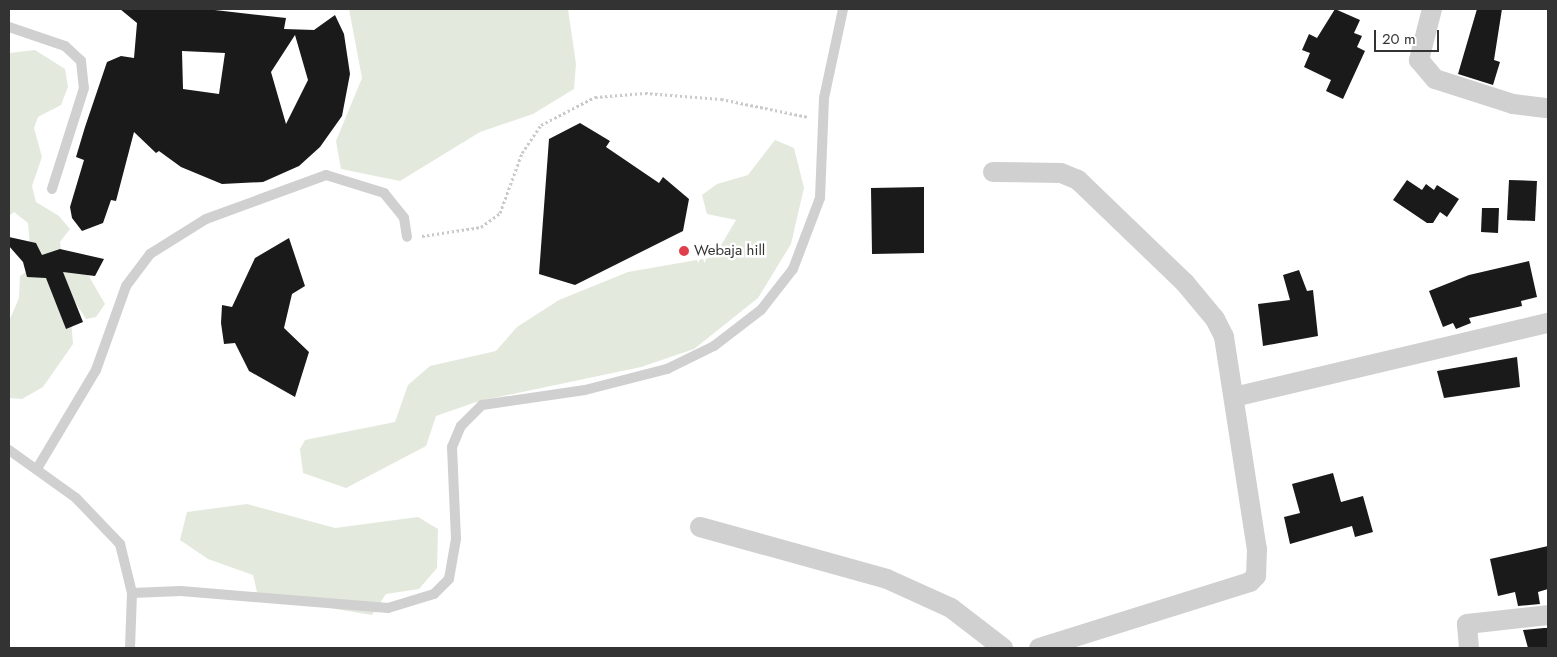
<!DOCTYPE html>
<html>
<head>
<meta charset="utf-8">
<style>
  body { margin:0 }
  #map { position:relative; width:1557px; height:657px; overflow:hidden; background:#fff; font-family:Jost,sans-serif }
  div>[style] { position:absolute }
  .green>* { inset:0; background:#e3e9dc }
  .building>* { inset:0; background:#1a1a1a }
  .path>* { height:3px; margin-top:-1.5px; transform-origin:0; background:repeating-linear-gradient(90deg,#cacaca 0 2.5px,transparent 0 5px) }
  .service>* { height:10px; margin:-5px; padding:0 5px; transform-origin:5px; border-radius:5px; background:#d0d0d0 }
  .minor>* { height:20px; margin:-10px; padding:0 10px; transform-origin:10px; border-radius:10px; background:#d0d0d0 }
  .dots>* { width:14px; height:14px; translate:-50% -50%; box-sizing:border-box; border:2px solid #fff; border-radius:50% }
  span { translate:-50% -50%; white-space:nowrap; text-align:center; line-height:1.15; -webkit-text-stroke:5px #fff; paint-order:stroke }
  .poi-label { font-size:15px; color:#333 }
  .left { translate:0 -50%; text-align:left }
  .frame { position:absolute; inset:0; border:10px solid #333; pointer-events:none }
  .scale { position:absolute; left:1374px; top:30px; width:65px; height:22px; box-sizing:border-box; border:2px solid #333; border-top:0; padding-left:6px; font-size:15px; line-height:18px; white-space:nowrap; color:#333; -webkit-text-stroke:4px #fff; paint-order:stroke }
</style>
</head>
<body>
<div id="map">
  <div class="green">
    <i style="clip-path:polygon(349px 9px,568px 9px,576px 64px,574px 89px,533px 114px,480px 132px,400px 181px,341px 169px,336px 141px,362px 78px)"></i>
    <i style="clip-path:polygon(35px 50px,65px 69px,68px 87px,61px 105px,38px 117px,34px 128px,42px 157px,32px 186px,36px 202px,59px 216px,70px 229px,60px 242px,62px 257px,83px 266px,105px 304px,96px 317px,86px 319px,75px 302px,71px 319px,73px 344px,43px 387px,22px 399px,9px 398px,9px 321px,19px 298px,20px 276px,32px 268px,28px 223px,14px 212px,9px 216px,9px 53px)"></i>
    <i style="clip-path:polygon(775px 140px,794px 148px,804px 188px,791px 244px,758px 298px,694px 349px,641px 367px,479px 401px,436px 416px,426px 446px,346px 488px,303px 473px,300px 449px,305px 440px,395px 422px,408px 385px,430px 366px,496px 351px,517px 327px,559px 300px,628px 272px,714px 257px,736px 220px,707px 214px,702px 195px,717px 184px,748px 175px)"></i>
    <i style="clip-path:polygon(247px 504px,335px 528px,418px 517px,438px 529px,437px 568px,419px 589px,386px 594px,372px 615px,258px 596px,253px 575px,208px 559px,180px 540px,187px 512px)"></i>
  </div>
  <div class="building">
    <i style="clip-path:polygon(evenodd,120px 9px,206px 9px,286px 18px,284px 29px,314px 30px,335px 15px,344px 34px,350px 74px,342px 116px,320px 147px,299px 166px,263px 182px,222px 184px,181px 167px,159px 151px,156px 153px,134px 132px,116px 201px,111px 200px,103px 223px,82px 231px,72px 218px,70px 207px,84px 160px,76px 157px,85px 127px,107px 62px,121px 56px,134px 58px,137px 23px,120px 9px,295px 35px,308px 80px,286px 124px,271px 72px,295px 35px,120px 9px,182px 51px,225px 53px,219px 94px,183px 89px,182px 51px)"></i>
    <i style="clip-path:polygon(1335px 9px,1360px 20px,1354px 33px,1362px 36px,1357px 47px,1365px 51px,1343px 99px,1326px 91px,1331px 80px,1304px 67px,1310px 53px,1302px 50px,1309px 34px,1317px 38px)"></i>
    <i style="clip-path:polygon(1477px 9px,1502px 9px,1494px 60px,1500px 62px,1493px 85px,1458px 74px)"></i>
    <i style="clip-path:polygon(580px 123px,610px 141px,606px 147px,659px 183px,663px 177px,689px 199px,683px 231px,575px 285px,539px 274px,549px 139px)"></i>
    <i style="clip-path:polygon(1407px 180px,1422px 190px,1426px 184px,1434px 190px,1437px 185px,1459px 199px,1447px 217px,1440px 212px,1433px 223px,1427px 223px,1393px 200px)"></i>
    <i style="clip-path:polygon(1509px 180px,1537px 181px,1535px 221px,1507px 220px)"></i>
    <i style="clip-path:polygon(924px 187px,924px 253px,872px 254px,871px 188px)"></i>
    <i style="clip-path:polygon(1482px 208px,1499px 208px,1498px 233px,1481px 232px)"></i>
    <i style="clip-path:polygon(9px 237px,36px 243px,42px 255px,60px 249px,104px 259px,95px 276px,63px 272px,83px 322px,66px 329px,46px 278px,27px 277px,23px 262px,9px 246px)"></i>
    <i style="clip-path:polygon(289px 238px,305px 286px,292px 294px,284px 328px,309px 352px,295px 397px,249px 371px,235px 343px,224px 344px,221px 323px,222px 305px,232px 307px,255px 258px)"></i>
    <i style="clip-path:polygon(1529px 261px,1537px 297px,1521px 301px,1522px 306px,1469px 318px,1471px 323px,1456px 329px,1453px 323px,1443px 327px,1429px 291px,1469px 275px)"></i>
    <i style="clip-path:polygon(1299px 270px,1307px 291px,1313px 290px,1318px 336px,1263px 346px,1258px 304px,1290px 300px,1283px 275px)"></i>
    <i style="clip-path:polygon(1517px 357px,1520px 387px,1444px 398px,1437px 371px)"></i>
    <i style="clip-path:polygon(1333px 473px,1341px 502px,1363px 496px,1373px 532px,1355px 537px,1352px 526px,1290px 544px,1284px 517px,1300px 513px,1292px 484px)"></i>
    <i style="clip-path:polygon(1548px 546px,1548px 589px,1538px 592px,1540px 604px,1518px 606px,1515px 592px,1498px 596px,1490px 559px)"></i>
    <i style="clip-path:polygon(1544px 628px,1548px 628px,1548px 648px,1528px 648px,1523px 630px)"></i>
  </div>
  <div class="path">
    <i style="left:422px;top:236px;width:60px;rotate:-8.7deg"></i>
    <i style="left:481px;top:227px;width:24px;rotate:-36deg"></i>
    <i style="left:500px;top:213px;width:64px;rotate:-69.9deg"></i>
    <i style="left:522px;top:153px;width:34px;rotate:-56deg"></i>
    <i style="left:541px;top:125px;width:61px;rotate:-27.4deg"></i>
    <i style="left:595px;top:97px;width:50px;rotate:-4.6deg"></i>
    <i style="left:645px;top:93px;width:76px;rotate:4.5deg"></i>
    <i style="left:721px;top:99px;width:89px;rotate:11.7deg"></i>
  </div>
  <div class="service">
    <i style="left:9px;top:27px;width:59px;rotate:18.7deg"></i>
    <i style="left:65px;top:46px;width:22px;rotate:43deg"></i>
    <i style="left:81px;top:61px;width:27px;rotate:84deg"></i>
    <i style="left:84px;top:88px;width:106px;rotate:107.6deg"></i>
    <i style="left:9px;top:450px;width:82px;rotate:35.6deg"></i>
    <i style="left:76px;top:498px;width:64px;rotate:46.3deg"></i>
    <i style="left:120px;top:544px;width:50px;rotate:76.2deg"></i>
    <i style="left:132px;top:593px;width:55px;rotate:92.1deg"></i>
    <i style="left:38px;top:467px;width:113px;rotate:-59.1deg"></i>
    <i style="left:96px;top:370px;width:89px;rotate:-70.3deg"></i>
    <i style="left:126px;top:286px;width:40px;rotate:-53deg"></i>
    <i style="left:150px;top:254px;width:66px;rotate:-32deg"></i>
    <i style="left:206px;top:219px;width:128px;rotate:-20.1deg"></i>
    <i style="left:326px;top:175px;width:61px;rotate:17.2deg"></i>
    <i style="left:384px;top:193px;width:32px;rotate:51deg"></i>
    <i style="left:404px;top:218px;width:19px;rotate:81deg"></i>
    <i style="left:132px;top:593px;width:49px;rotate:-2.3deg"></i>
    <i style="left:181px;top:591px;width:208px;rotate:4.7deg"></i>
    <i style="left:388px;top:608px;width:48px;rotate:-16.9deg"></i>
    <i style="left:434px;top:594px;width:21px;rotate:-45deg"></i>
    <i style="left:449px;top:579px;width:41px;rotate:-80.1deg"></i>
    <i style="left:456px;top:539px;width:92px;rotate:-92.5deg"></i>
    <i style="left:452px;top:447px;width:23px;rotate:-67deg"></i>
    <i style="left:461px;top:426px;width:30px;rotate:-45deg"></i>
    <i style="left:482px;top:405px;width:104px;rotate:-8.3deg"></i>
    <i style="left:585px;top:390px;width:85px;rotate:-14.4deg"></i>
    <i style="left:667px;top:369px;width:52px;rotate:-26.1deg"></i>
    <i style="left:714px;top:346px;width:59px;rotate:-37.5deg"></i>
    <i style="left:761px;top:310px;width:52px;rotate:-52deg"></i>
    <i style="left:793px;top:269px;width:76px;rotate:-69.2deg"></i>
    <i style="left:820px;top:198px;width:100px;rotate:-87.7deg"></i>
    <i style="left:824px;top:98px;width:91px;rotate:-77.9deg"></i>
  </div>
  <div class="minor">
    <i style="left:1432px;top:9px;width:53px;rotate:104.3deg"></i>
    <i style="left:1419px;top:60px;width:25px;rotate:50deg"></i>
    <i style="left:1435px;top:79px;width:82px;rotate:17.8deg"></i>
    <i style="left:1513px;top:104px;width:35px;rotate:7deg"></i>
    <i style="left:993px;top:172px;width:68px;rotate:0.8deg"></i>
    <i style="left:1061px;top:173px;width:18px;rotate:22deg"></i>
    <i style="left:1078px;top:180px;width:149px;rotate:43.9deg"></i>
    <i style="left:1185px;top:283px;width:47px;rotate:50.2deg"></i>
    <i style="left:1215px;top:319px;width:20px;rotate:63deg"></i>
    <i style="left:1224px;top:337px;width:215px;rotate:81.2deg"></i>
    <i style="left:1257px;top:549px;width:27px;rotate:92deg"></i>
    <i style="left:1256px;top:576px;width:8px;rotate:135deg"></i>
    <i style="left:1250px;top:582px;width:221px;rotate:162.6deg"></i>
    <i style="left:1234px;top:397px;width:323px;rotate:-13.3deg"></i>
    <i style="left:700px;top:527px;width:194px;rotate:15.5deg"></i>
    <i style="left:887px;top:579px;width:70px;rotate:24.4deg"></i>
    <i style="left:951px;top:608px;width:66px;rotate:37.6deg"></i>
    <i style="left:1469px;top:648px;width:24px;rotate:-95deg"></i>
    <i style="left:1467px;top:624px;width:81px;rotate:-6.3deg"></i>
  </div>
  <div class="dots">
    <i style="left:684px;top:251px;background:#df404b"></i>
  </div>
  <div class="poi-label">
    <span class="left" style="left:694px;top:251px">Webaja hill</span>
  </div>
  <div class="frame"></div>
  <div class="scale">20 m</div>
</div>
</body>
</html>
